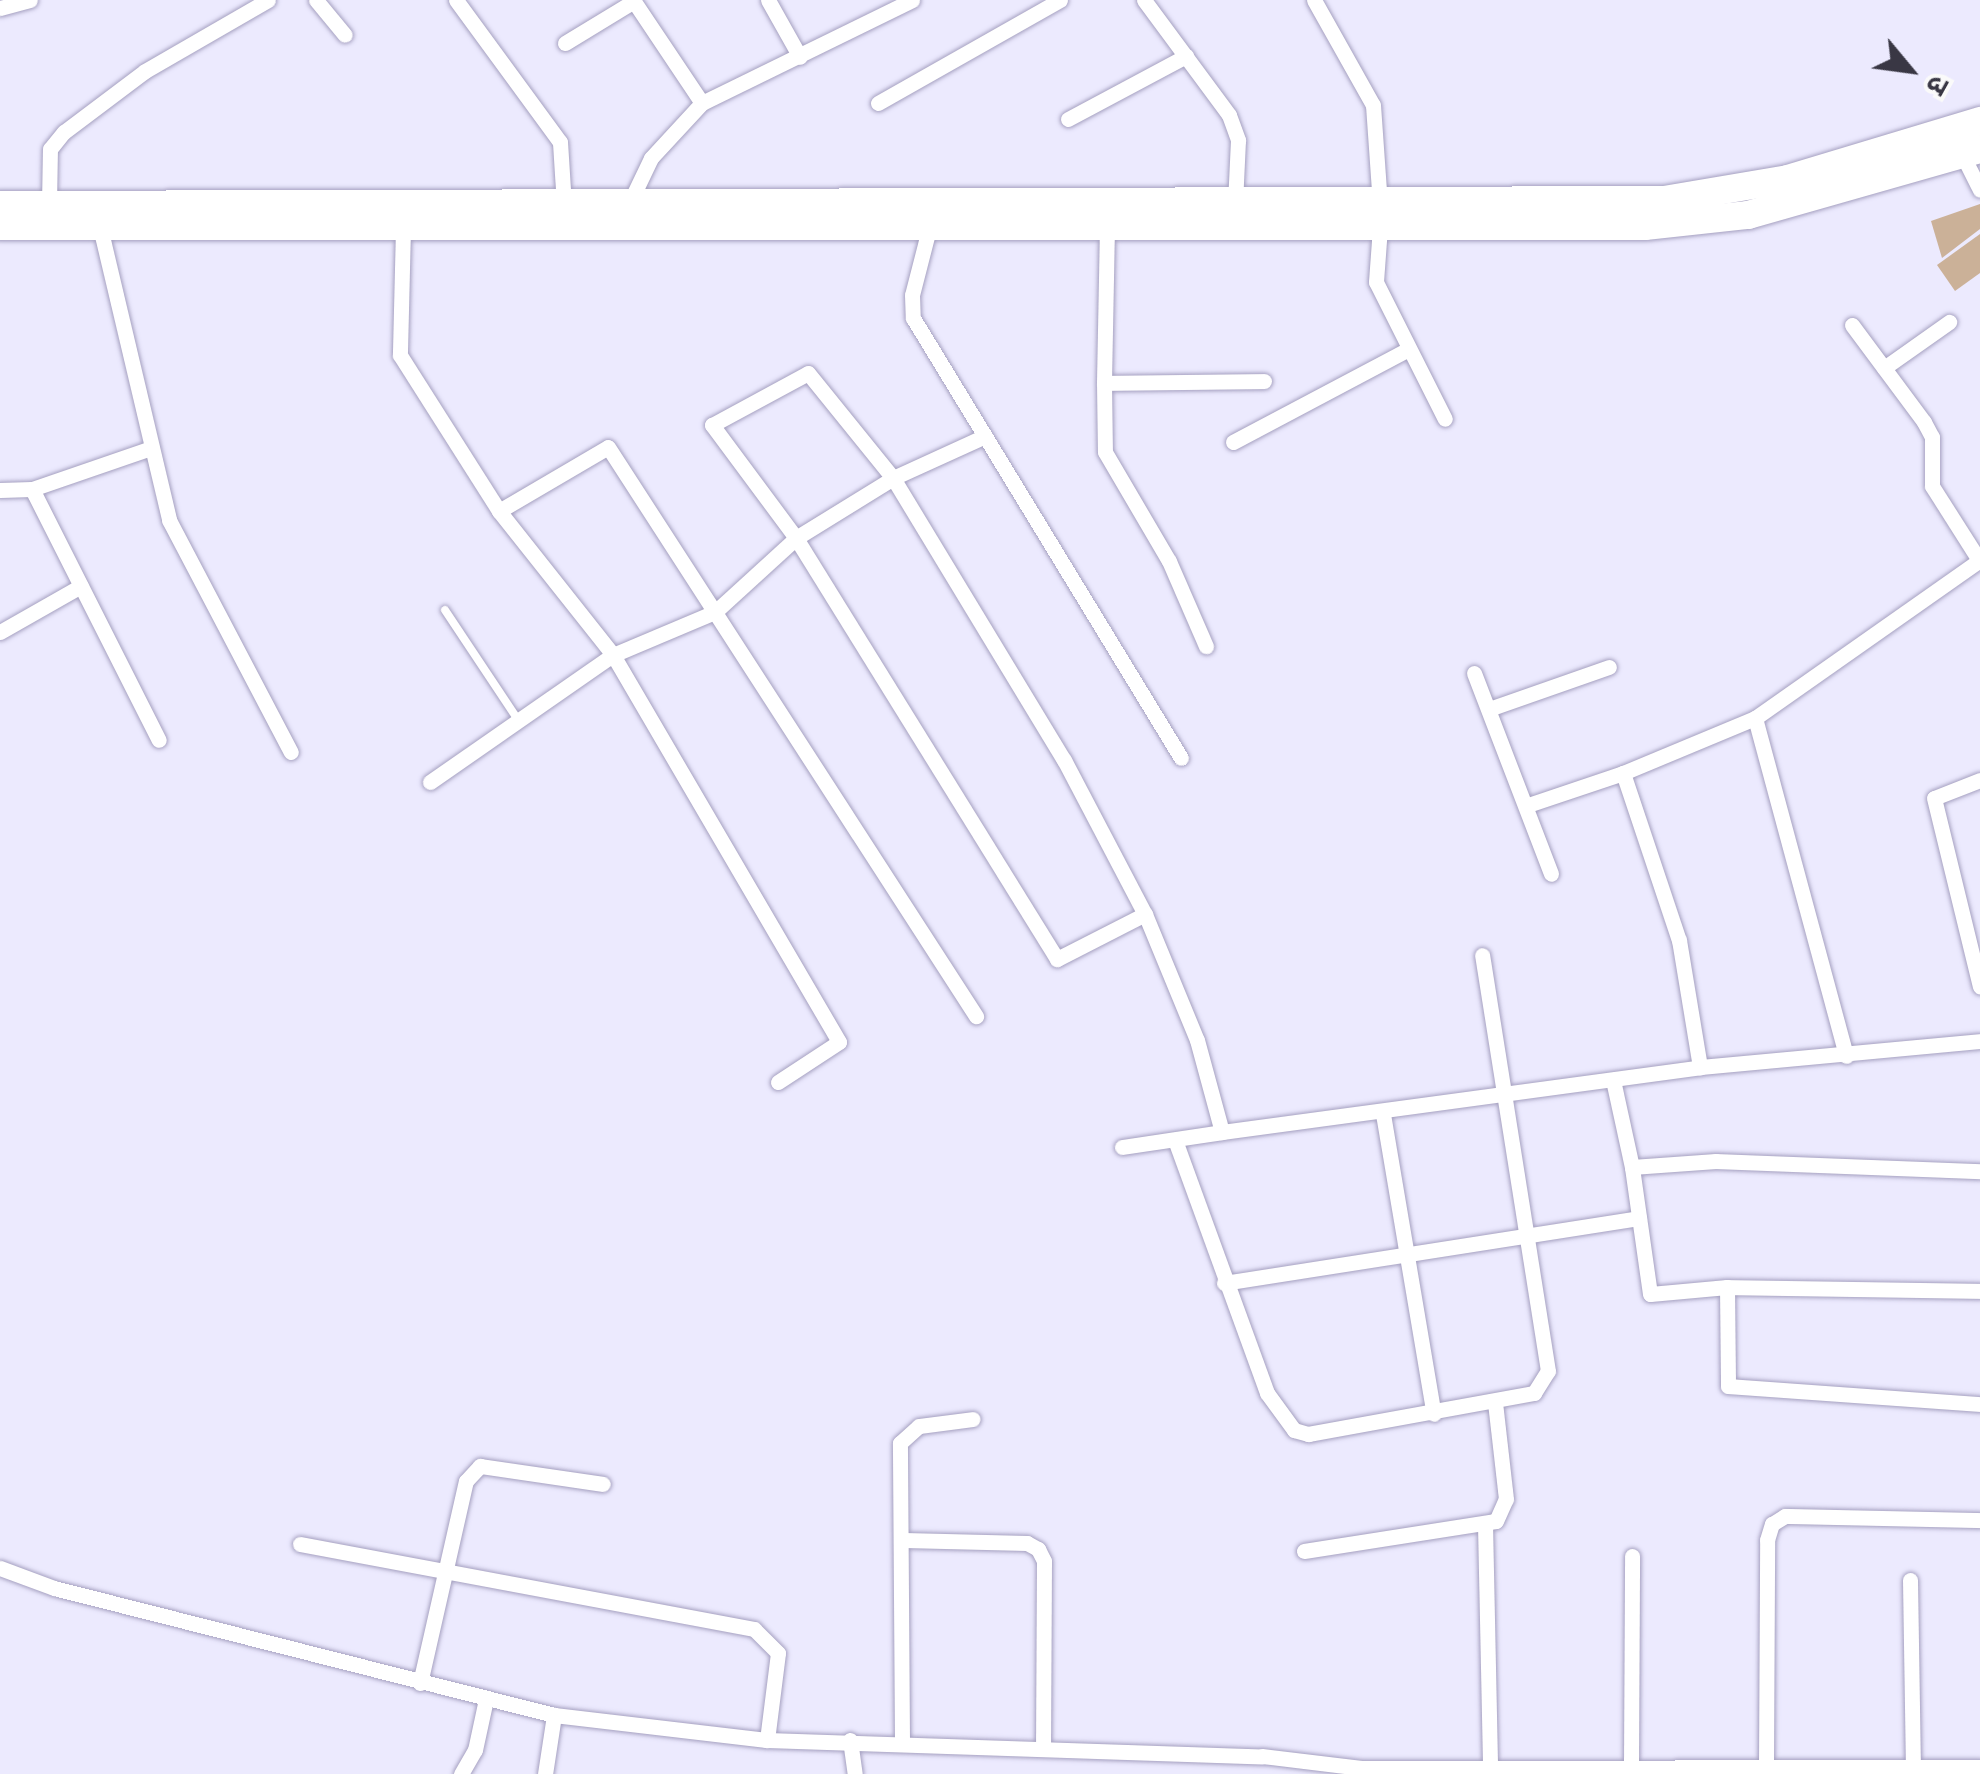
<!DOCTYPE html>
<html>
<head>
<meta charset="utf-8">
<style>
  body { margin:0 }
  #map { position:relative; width:1980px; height:1774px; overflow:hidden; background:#eceafe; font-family:"Alegreya Sans","Noto Sans Devanagari",sans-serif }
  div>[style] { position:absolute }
  .building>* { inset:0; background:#cbb198 }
  .roads { filter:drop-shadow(0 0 2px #a5a0c0) drop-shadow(0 0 2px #a5a0c0) }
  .service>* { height:8px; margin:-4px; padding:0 4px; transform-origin:4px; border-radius:4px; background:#fff }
  .minor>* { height:15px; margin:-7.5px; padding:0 7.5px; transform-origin:7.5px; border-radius:7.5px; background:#fff }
  .trunk>* { height:28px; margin:-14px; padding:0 14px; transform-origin:14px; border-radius:14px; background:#fff }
  span { translate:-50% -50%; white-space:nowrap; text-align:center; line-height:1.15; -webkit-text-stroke:10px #fafafa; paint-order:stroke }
  .north { position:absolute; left:1860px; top:20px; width:100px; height:100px; -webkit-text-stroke:8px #fafafa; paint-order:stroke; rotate:119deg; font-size:28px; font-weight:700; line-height:40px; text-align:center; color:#393744 }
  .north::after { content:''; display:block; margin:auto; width:35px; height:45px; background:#393744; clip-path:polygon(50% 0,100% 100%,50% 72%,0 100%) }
</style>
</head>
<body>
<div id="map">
  <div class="building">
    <i style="clip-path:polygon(1980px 204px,1980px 229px,1942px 258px,1931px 221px)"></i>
    <i style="clip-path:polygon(1980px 234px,1980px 273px,1955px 291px,1937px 265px)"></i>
  </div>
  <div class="roads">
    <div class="service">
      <i style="left:445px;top:610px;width:132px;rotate:56.4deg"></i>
    </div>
    <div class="minor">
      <i style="left:316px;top:0;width:45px;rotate:50.4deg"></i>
      <i style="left:456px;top:0;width:176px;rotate:53.8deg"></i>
      <i style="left:560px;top:142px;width:64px;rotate:86.4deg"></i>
      <i style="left:633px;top:0;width:124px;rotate:56.2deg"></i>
      <i style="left:768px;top:0;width:65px;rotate:60.7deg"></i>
      <i style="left:1144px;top:0;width:143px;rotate:53.5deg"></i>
      <i style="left:1229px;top:115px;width:27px;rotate:70deg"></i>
      <i style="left:1238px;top:140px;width:64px;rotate:92.7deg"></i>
      <i style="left:1314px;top:0;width:120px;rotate:60.7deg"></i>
      <i style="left:1373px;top:105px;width:99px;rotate:86deg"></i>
      <i style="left:0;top:8px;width:31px;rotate:-15deg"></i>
      <i style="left:565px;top:43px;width:81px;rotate:-31.3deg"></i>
      <i style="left:878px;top:103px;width:209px;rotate:-29.5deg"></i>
      <i style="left:1068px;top:119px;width:134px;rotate:-28.1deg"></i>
      <i style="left:1962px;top:154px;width:40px;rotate:63.4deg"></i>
      <i style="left:49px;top:204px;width:55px;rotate:-89deg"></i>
      <i style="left:50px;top:149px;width:22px;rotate:-51deg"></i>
      <i style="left:64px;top:132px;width:101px;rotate:-37deg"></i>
      <i style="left:145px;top:71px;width:142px;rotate:-30deg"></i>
      <i style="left:629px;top:204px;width:51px;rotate:-64.4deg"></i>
      <i style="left:651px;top:158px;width:75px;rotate:-47.2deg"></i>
      <i style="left:702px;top:103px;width:234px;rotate:-26.1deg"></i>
      <i style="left:930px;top:225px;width:72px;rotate:104.4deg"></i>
      <i style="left:912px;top:295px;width:23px;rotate:88deg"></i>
      <i style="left:913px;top:318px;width:515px;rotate:58.65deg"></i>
      <i style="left:1107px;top:226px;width:157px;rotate:91.1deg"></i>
      <i style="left:1104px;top:383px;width:160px;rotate:-0.7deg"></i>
      <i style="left:100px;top:227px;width:301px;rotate:76.7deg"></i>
      <i style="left:169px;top:520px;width:262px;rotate:62.3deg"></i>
      <i style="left:1380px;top:227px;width:55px;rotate:94.2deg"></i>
      <i style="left:1376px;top:282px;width:153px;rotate:63.3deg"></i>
      <i style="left:403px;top:228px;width:127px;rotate:91.4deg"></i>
      <i style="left:400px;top:355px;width:185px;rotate:57.6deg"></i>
      <i style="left:499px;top:511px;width:184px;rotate:51.6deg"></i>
      <i style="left:613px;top:655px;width:448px;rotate:59.7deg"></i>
      <i style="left:839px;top:1042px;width:73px;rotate:146.7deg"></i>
      <i style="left:1852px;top:325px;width:121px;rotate:53.4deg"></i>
      <i style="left:1924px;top:422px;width:17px;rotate:62deg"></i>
      <i style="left:1932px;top:437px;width:49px;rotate:90deg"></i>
      <i style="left:1932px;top:486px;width:88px;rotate:57.6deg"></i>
      <i style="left:1884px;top:368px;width:80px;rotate:-35.3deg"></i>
      <i style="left:1104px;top:383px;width:69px;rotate:89.2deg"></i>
      <i style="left:1105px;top:452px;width:126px;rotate:59.6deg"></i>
      <i style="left:1169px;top:561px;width:93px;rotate:66.5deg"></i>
      <i style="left:1233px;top:442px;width:199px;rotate:-27.9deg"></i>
      <i style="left:32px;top:489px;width:281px;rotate:63.2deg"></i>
      <i style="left:0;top:490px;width:32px;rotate:-2deg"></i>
      <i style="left:32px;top:489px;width:126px;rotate:-19deg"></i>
      <i style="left:499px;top:511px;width:126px;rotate:-30.4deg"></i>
      <i style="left:608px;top:447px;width:678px;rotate:57.11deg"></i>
      <i style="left:1980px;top:560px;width:275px;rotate:144.9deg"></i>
      <i style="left:1755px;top:718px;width:143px;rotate:157.4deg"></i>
      <i style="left:1623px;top:773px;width:176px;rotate:71.5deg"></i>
      <i style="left:1679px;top:940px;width:129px;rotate:80.6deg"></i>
      <i style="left:1700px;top:1067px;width:281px;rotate:-5.3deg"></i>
      <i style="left:0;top:632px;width:93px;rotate:-29.6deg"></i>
      <i style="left:1474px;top:673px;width:215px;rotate:69deg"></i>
      <i style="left:1489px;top:709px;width:127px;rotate:-19.3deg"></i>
      <i style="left:1755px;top:718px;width:350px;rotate:74.9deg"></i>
      <i style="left:1980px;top:780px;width:49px;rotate:158.6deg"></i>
      <i style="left:1934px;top:798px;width:194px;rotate:76.3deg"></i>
      <i style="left:430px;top:782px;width:223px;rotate:-34.8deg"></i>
      <i style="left:613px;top:655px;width:111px;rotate:-22.9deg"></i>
      <i style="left:715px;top:612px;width:110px;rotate:-42.4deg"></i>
      <i style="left:796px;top:538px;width:114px;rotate:-31.7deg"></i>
      <i style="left:893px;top:478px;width:101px;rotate:-24.5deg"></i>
      <i style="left:1528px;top:805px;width:100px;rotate:-18.6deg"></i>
      <i style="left:1145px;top:914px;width:99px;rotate:152.9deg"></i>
      <i style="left:1057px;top:959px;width:495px;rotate:-121.8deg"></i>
      <i style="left:796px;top:538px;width:141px;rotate:-126.6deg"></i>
      <i style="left:712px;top:425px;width:109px;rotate:-28.4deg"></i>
      <i style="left:808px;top:373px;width:135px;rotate:51deg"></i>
      <i style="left:893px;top:478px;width:330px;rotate:58.8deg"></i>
      <i style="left:1064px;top:760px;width:174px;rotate:62.3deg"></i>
      <i style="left:1145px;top:914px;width:136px;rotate:67.6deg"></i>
      <i style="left:1197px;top:1040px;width:95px;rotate:74.8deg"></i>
      <i style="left:1222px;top:1132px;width:482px;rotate:-7.7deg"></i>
      <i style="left:1613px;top:1080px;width:89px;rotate:77.7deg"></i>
      <i style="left:1383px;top:1114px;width:304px;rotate:80.4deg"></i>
      <i style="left:1175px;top:1140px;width:269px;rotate:70deg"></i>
      <i style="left:1267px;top:1393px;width:46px;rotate:53.9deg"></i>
      <i style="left:1294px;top:1430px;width:15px;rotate:16deg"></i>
      <i style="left:1308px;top:1434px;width:230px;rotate:-10.3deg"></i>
      <i style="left:1534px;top:1393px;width:26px;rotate:-58deg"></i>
      <i style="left:1548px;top:1371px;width:421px;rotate:-99deg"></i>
      <i style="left:1122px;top:1147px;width:101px;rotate:-8.5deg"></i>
      <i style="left:1224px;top:1283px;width:420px;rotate:-8.9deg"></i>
      <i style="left:1727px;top:1287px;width:77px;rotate:174.8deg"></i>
      <i style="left:1650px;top:1294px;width:128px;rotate:-98.1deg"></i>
      <i style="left:1632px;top:1167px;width:84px;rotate:-4.1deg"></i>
      <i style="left:1716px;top:1161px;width:264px;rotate:2.2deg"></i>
      <i style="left:1980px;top:1291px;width:253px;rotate:-179.1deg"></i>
      <i style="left:1727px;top:1287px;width:99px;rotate:89.4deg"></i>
      <i style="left:1728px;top:1386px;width:253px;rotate:4.1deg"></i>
      <i style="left:1485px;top:1524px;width:243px;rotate:88.8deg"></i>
      <i style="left:904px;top:1540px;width:123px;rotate:1.4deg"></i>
      <i style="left:1027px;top:1543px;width:13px;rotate:29deg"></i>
      <i style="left:1038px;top:1549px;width:13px;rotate:63deg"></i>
      <i style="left:1044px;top:1561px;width:186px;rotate:90.3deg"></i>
      <i style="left:300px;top:1544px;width:462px;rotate:10.6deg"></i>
      <i style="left:754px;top:1629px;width:34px;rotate:45deg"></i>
      <i style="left:778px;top:1653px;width:88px;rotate:97.2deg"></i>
      <i style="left:1304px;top:1551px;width:194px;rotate:-8.9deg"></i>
      <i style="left:1496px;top:1521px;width:24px;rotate:-66deg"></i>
      <i style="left:1506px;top:1499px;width:97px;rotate:-96.5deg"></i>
      <i style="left:0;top:1568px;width:58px;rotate:20.3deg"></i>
      <i style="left:54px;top:1588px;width:516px;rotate:14.25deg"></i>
      <i style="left:554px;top:1715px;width:214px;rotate:6.7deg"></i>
      <i style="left:767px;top:1740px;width:495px;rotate:1.9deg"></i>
      <i style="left:1262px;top:1756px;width:100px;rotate:6.9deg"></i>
      <i style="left:1361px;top:1768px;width:619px;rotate:-0.09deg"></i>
      <i style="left:1910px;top:1580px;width:187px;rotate:89.1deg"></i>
      <i style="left:420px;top:1683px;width:207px;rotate:-77.2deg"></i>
      <i style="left:466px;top:1481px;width:21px;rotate:-47deg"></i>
      <i style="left:480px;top:1466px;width:124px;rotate:8.3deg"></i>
      <i style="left:850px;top:1740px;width:34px;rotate:82deg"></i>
      <i style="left:902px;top:1740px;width:297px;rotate:-90.4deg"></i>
      <i style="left:900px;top:1443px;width:25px;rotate:-42deg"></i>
      <i style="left:919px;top:1426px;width:54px;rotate:-7.4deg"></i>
      <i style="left:1631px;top:1764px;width:208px;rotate:-89.7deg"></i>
      <i style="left:1766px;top:1764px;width:224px;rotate:-89.7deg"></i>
      <i style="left:1767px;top:1540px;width:17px;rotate:-73deg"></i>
      <i style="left:1772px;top:1524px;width:15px;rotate:-32deg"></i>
      <i style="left:1785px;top:1516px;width:195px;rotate:1.2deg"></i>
      <i style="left:461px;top:1774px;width:28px;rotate:-60deg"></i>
      <i style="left:475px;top:1750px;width:52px;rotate:-77.8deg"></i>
      <i style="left:545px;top:1774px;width:60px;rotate:-81.3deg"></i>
    </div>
    <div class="trunk">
      <i style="left:0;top:205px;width:1664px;rotate:-0.17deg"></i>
      <i style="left:1664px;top:200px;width:126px;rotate:-9.6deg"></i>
      <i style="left:1788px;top:179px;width:201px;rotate:-16.8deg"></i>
      <i style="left:0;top:226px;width:1645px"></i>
      <i style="left:1645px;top:226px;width:104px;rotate:-6.1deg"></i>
      <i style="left:1748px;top:215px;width:241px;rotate:-15.9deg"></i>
    </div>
  </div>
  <div class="north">उ</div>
</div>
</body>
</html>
